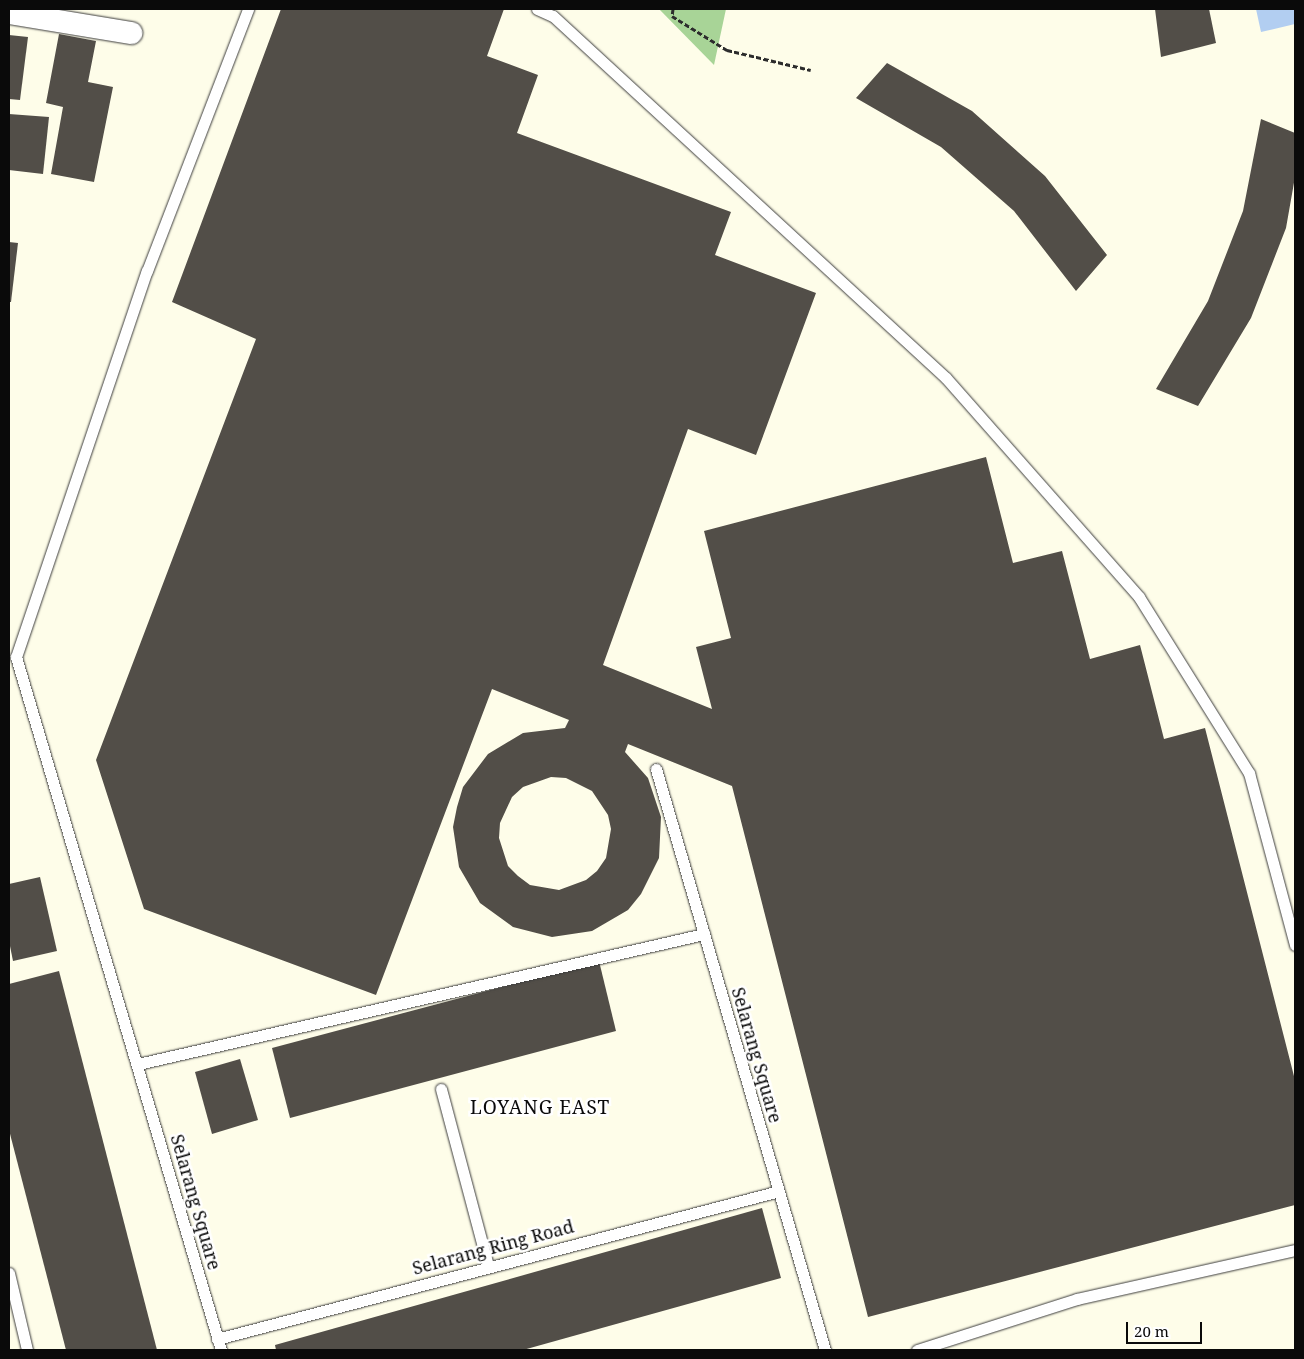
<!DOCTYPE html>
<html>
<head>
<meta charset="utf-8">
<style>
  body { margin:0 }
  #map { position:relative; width:1304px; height:1359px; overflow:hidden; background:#fefde9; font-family:"Noto Serif",serif }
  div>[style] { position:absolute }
  .forest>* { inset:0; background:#a8d497 }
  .water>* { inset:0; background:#b2cef1 }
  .building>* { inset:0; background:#524e48 }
  .path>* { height:3px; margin-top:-1.5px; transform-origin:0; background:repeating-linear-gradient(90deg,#2c2c2c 0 5px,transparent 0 7.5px) }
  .roads { filter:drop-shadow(0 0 1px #3d3d3d) drop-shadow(0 0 1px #3d3d3d) }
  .lane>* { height:11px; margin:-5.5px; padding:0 5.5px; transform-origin:5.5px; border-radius:5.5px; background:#fff }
  .street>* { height:22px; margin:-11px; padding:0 11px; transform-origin:11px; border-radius:11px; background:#fff }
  span { translate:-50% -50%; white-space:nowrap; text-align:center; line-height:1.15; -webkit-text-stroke:5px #fff; paint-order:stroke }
  .street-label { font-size:18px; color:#0a0a0a }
  .neighbourhood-label { font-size:19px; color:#0a0a0a; letter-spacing:1px }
  .frame { position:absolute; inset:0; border:10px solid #0a0a0a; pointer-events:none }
  .scale { position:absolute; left:1126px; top:1322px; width:76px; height:22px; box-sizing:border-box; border:2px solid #0a0a0a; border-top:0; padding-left:6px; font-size:15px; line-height:18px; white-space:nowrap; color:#0a0a0a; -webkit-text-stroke:4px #fff; paint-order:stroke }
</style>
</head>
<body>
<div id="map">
  <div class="forest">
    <i style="clip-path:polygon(659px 9px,726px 9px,714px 65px)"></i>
  </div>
  <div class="water">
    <i style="clip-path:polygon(1256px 9px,1295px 9px,1295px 24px,1261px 32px)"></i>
  </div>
  <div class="building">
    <i style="clip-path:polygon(evenodd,281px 9px,504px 9px,487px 56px,538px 75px,517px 133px,731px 212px,715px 255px,816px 293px,756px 455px,688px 429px,603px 665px,712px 709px,696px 647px,731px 638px,704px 531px,986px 457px,1013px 563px,1062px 551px,1090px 659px,1140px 645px,1164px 739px,1205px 728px,1295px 1080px,1295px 1205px,868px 1317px,732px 786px,628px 744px,625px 752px,648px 778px,661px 817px,659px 858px,641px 894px,628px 910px,592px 931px,552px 937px,513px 927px,480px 903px,459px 867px,453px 827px,457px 807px,463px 787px,488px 754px,523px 733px,565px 728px,569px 720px,492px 689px,376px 995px,144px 909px,96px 760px,256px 339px,172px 302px,281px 9px,551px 777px,566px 778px,592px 791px,608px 815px,611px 829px,606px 858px,597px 871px,586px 880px,559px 890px,530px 885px,518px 876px,508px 866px,499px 838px,500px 823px,512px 797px,523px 787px,551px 777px)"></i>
    <i style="clip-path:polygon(1155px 9px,1209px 9px,1216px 43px,1161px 57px)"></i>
    <i style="clip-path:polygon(59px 34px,96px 41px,88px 82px,113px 87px,94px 182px,51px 174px,63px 107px,46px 103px)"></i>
    <i style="clip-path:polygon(9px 35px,28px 37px,20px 100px,9px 99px)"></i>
    <i style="clip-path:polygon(887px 63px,972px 111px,1045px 176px,1107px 255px,1076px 291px,1014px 211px,941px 147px,856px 98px)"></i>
    <i style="clip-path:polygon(9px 114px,49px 117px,43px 174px,9px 170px)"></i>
    <i style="clip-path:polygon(1261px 119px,1295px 133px,1295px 177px,1286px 228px,1251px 318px,1198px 406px,1156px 389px,1208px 301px,1243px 211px)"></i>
    <i style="clip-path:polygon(9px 242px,18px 243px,11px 302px,9px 302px)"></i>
    <i style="clip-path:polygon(40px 877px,57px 951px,13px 961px,9px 941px,9px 884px)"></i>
    <i style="clip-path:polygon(599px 961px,616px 1031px,290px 1118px,272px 1048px)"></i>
    <i style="clip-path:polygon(59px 971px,157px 1350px,66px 1350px,9px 1130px,9px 984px)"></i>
    <i style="clip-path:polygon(240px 1059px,258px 1120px,212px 1134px,195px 1072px)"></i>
    <i style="clip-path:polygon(762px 1208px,781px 1278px,523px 1350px,276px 1350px,275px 1345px)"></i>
  </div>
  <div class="path">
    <i style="left:673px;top:9px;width:7px;rotate:98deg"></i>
    <i style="left:672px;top:16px;width:65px;rotate:31.7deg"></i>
    <i style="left:727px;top:50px;width:86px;rotate:13.4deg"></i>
  </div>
  <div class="roads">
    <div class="lane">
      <i style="left:537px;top:9px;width:17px;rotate:24deg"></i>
      <i style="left:553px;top:16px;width:534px;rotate:42.65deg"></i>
      <i style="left:946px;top:378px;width:292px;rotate:48.6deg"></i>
      <i style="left:1139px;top:597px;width:208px;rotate:58deg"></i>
      <i style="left:1249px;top:773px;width:178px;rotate:75deg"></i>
      <i style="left:656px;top:769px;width:605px;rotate:73.78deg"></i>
      <i style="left:138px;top:1064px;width:581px;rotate:-12.94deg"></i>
      <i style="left:441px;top:1089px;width:183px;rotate:75.1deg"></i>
      <i style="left:9px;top:1273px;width:79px;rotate:76.8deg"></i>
      <i style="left:217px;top:1339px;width:581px;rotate:-14.75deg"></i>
      <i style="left:221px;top:1350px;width:723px;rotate:-106.48deg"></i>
      <i style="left:16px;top:657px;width:408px;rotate:-71.3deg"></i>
      <i style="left:147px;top:271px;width:281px;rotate:-68.9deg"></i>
      <i style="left:917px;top:1350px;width:168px;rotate:-17.7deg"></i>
      <i style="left:1077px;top:1299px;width:223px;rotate:-12.7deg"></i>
    </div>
    <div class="street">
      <i style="left:9px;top:13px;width:124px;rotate:9.3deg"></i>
    </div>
  </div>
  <div class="street-label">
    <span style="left:757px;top:1055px;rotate:74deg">Selarang Square</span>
    <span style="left:196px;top:1202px;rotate:74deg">Selarang Square</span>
    <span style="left:493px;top:1247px;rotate:-15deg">Selarang Ring Road</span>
  </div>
  <div class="neighbourhood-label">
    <span style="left:540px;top:1108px">LOYANG EAST</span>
  </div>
  <div class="frame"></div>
  <div class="scale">20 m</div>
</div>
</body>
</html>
